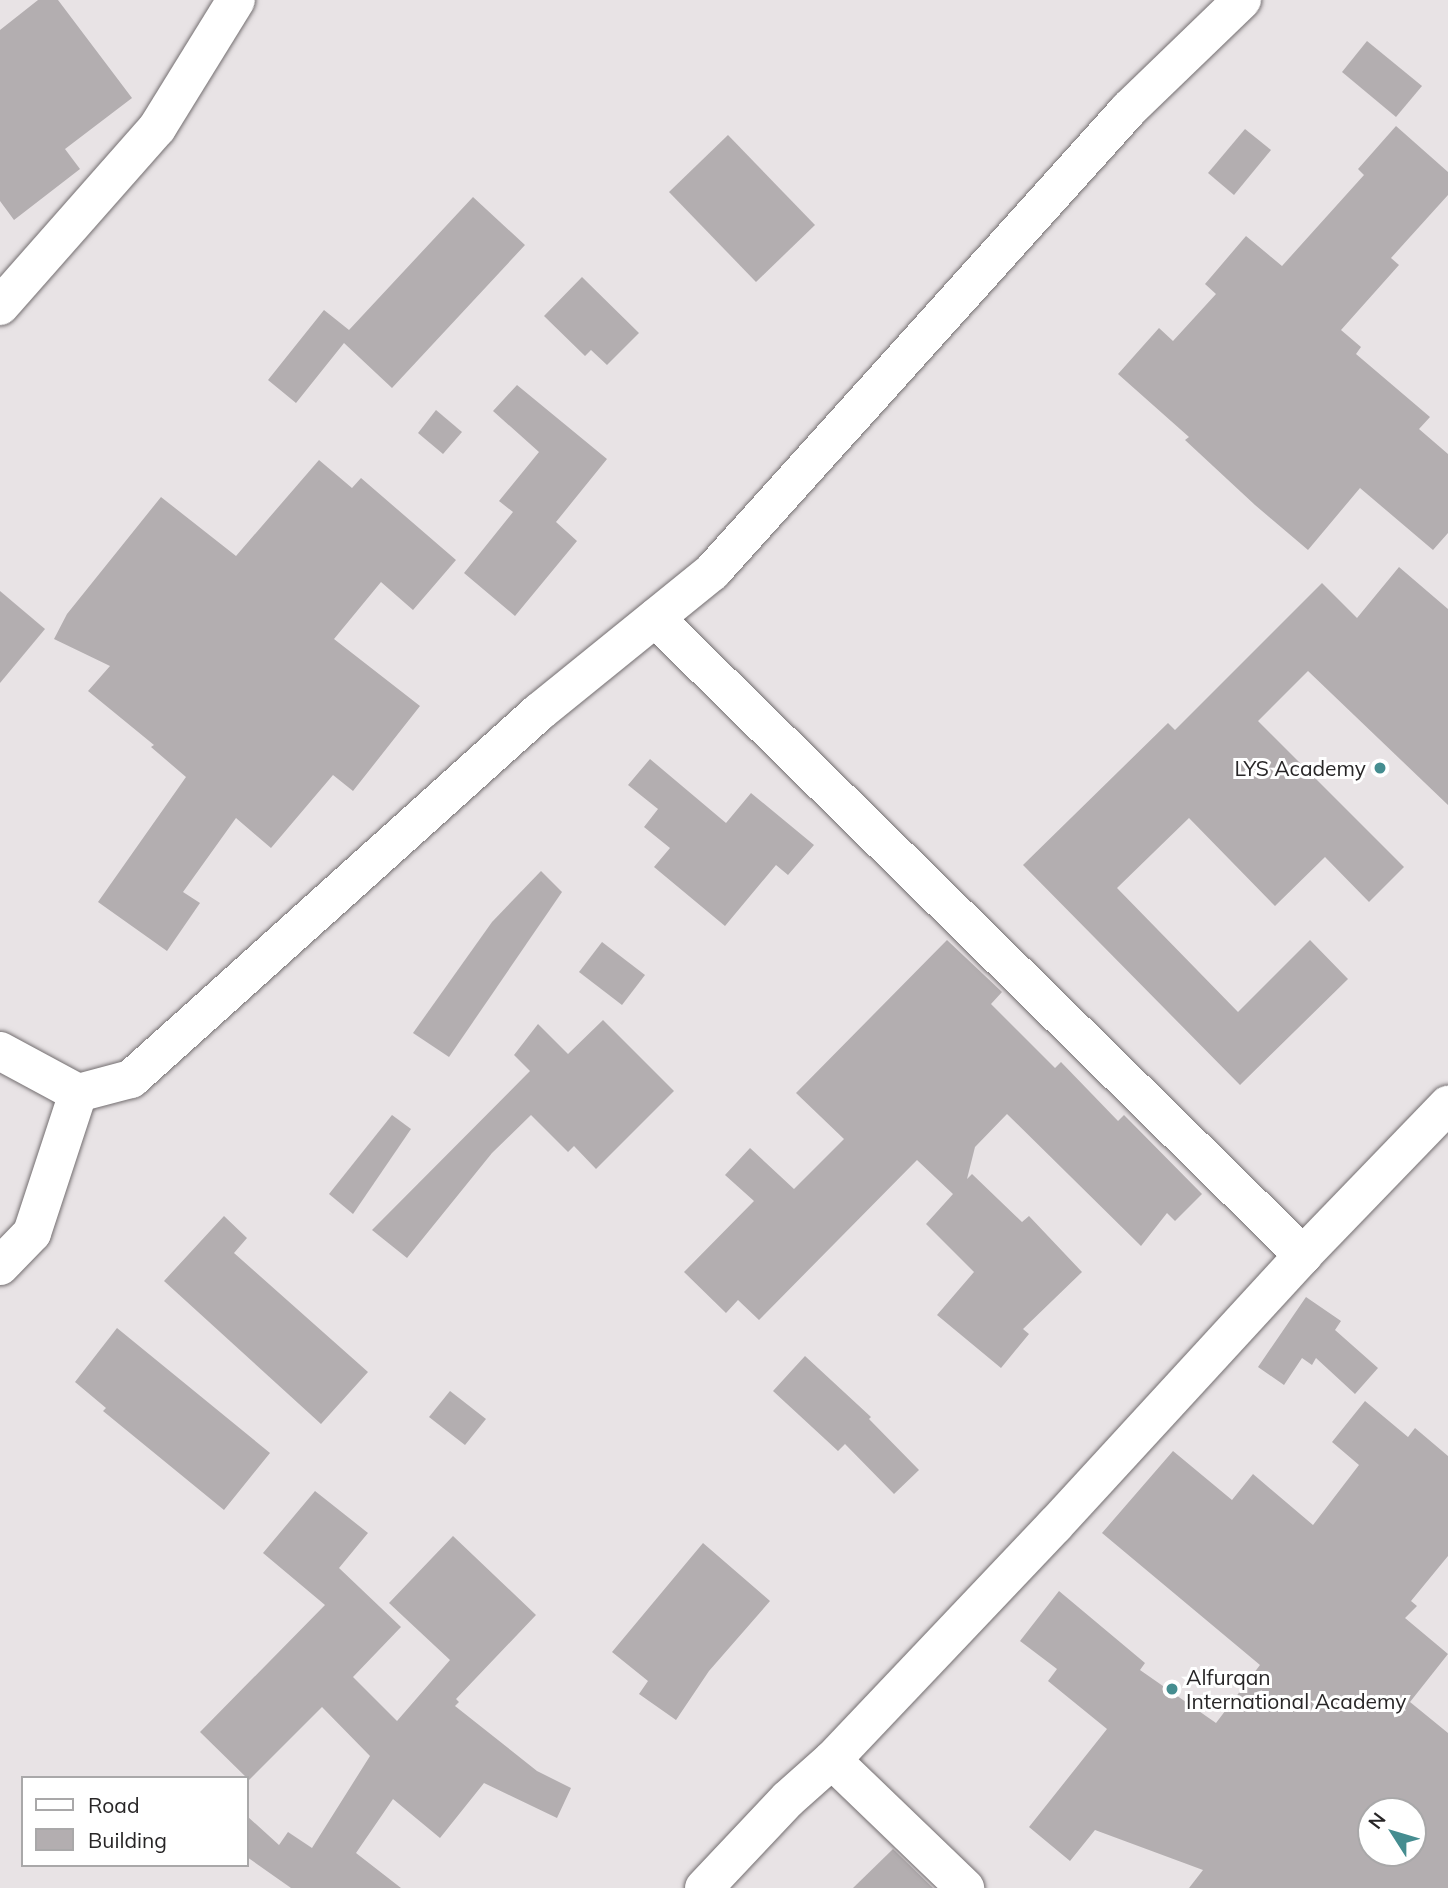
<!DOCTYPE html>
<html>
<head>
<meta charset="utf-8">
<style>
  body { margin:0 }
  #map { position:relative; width:1448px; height:1888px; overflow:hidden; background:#e8e3e5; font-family:Mulish,sans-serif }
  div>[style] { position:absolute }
  .building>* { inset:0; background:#b3aeb0 }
  .roads { filter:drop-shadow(0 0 2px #736e70) drop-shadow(0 0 2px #736e70) }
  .minor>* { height:38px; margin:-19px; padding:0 19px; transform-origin:19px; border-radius:19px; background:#fff }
  .dots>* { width:19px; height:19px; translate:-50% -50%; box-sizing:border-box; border:4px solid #fff; border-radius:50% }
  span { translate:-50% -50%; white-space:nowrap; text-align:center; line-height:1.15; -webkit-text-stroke:6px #fff; paint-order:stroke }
  .poi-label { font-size:21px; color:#282627 }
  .right { translate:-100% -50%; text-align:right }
  .left { translate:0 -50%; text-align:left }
  .legend { position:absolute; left:21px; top:1776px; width:228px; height:91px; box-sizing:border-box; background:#fff; border:2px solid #a9a8a9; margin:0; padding:9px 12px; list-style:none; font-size:21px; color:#282627 }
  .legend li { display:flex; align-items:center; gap:14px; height:35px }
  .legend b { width:35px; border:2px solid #a9a8a9 }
  .north { position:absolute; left:1357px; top:1797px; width:70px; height:70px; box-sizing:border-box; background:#fff; border:2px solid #a9a8a9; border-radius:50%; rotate:307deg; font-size:19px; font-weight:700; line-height:28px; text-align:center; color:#282627 }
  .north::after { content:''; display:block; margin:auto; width:24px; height:32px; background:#458d90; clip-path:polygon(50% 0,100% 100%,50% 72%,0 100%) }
</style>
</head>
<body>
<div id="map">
  <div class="building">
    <i style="clip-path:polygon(38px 0,58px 0,132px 98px,65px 149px,80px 169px,14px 220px,0 201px,0 30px)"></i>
    <i style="clip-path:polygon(1367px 41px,1422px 86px,1396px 117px,1342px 72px)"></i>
    <i style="clip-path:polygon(1396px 126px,1448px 172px,1448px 195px,1391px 258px,1399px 265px,1341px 330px,1361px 347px,1356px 354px,1430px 417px,1419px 429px,1448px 454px,1448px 533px,1433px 550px,1360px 488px,1308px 550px,1255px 505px,1185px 440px,1189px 437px,1118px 374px,1159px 328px,1173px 341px,1216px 294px,1205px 284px,1246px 236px,1282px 266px,1364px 175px,1358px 169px)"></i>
    <i style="clip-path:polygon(1245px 129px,1271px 150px,1234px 195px,1208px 173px)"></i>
    <i style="clip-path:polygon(728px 135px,815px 225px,756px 282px,669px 192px)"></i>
    <i style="clip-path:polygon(473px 197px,525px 245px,392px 388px,344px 343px,296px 403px,268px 380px,324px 310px,349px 330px)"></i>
    <i style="clip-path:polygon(582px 277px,639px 333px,607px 365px,591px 350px,585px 356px,544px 316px)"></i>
    <i style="clip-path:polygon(517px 385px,607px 459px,556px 522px,577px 541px,515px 616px,464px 573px,513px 512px,499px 501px,539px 452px,493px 411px)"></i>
    <i style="clip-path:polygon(436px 410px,462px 432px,443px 454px,418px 433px)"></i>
    <i style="clip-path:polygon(319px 460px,352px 488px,361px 478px,456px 560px,413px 610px,381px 582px,334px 639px,420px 706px,353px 791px,333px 775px,271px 848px,236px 818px,183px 892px,200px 903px,167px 951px,98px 902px,186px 777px,151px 747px,154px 745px,88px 691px,110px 666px,54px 639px,67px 614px,161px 497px,236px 556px)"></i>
    <i style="clip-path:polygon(1399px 567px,1448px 609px,1448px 805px,1308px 671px,1258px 721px,1404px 867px,1369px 902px,1325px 857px,1275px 906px,1189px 818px,1117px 888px,1238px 1012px,1310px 940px,1348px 979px,1240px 1085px,1023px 865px,1168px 723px,1175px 730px,1322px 583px,1357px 618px)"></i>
    <i style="clip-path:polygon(0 591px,45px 629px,0 683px)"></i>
    <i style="clip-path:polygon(650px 759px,726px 823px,751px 793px,814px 845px,788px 875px,776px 865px,725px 926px,654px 867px,670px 848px,644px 827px,658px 809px,628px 785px)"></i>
    <i style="clip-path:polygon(541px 871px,562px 892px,449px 1057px,413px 1033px,492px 922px)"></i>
    <i style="clip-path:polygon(947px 940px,1002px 992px,991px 1004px,1055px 1068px,1061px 1062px,1118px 1121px,1124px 1115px,1202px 1194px,1175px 1221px,1167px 1213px,1141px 1246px,1007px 1114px,975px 1147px,967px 1179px,972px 1174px,1022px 1222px,1029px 1216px,1082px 1272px,1023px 1329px,1029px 1334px,1001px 1368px,937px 1315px,974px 1272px,926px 1224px,953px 1194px,917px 1160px,759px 1320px,738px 1300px,726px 1313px,684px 1272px,754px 1201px,725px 1175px,750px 1148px,794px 1189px,844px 1139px,796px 1093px)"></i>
    <i style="clip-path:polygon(602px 942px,645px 975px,622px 1005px,579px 972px)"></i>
    <i style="clip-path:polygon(603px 1020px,674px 1091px,596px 1169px,574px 1146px,568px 1152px,531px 1115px,492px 1153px,407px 1258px,372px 1230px,530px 1071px,514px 1055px,538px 1024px,568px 1054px)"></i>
    <i style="clip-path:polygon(392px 1115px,411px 1129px,353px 1214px,329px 1194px)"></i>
    <i style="clip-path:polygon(224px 1216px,247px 1238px,234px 1253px,368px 1372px,321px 1424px,164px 1281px)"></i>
    <i style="clip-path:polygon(1306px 1297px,1341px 1321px,1335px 1330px,1378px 1368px,1355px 1394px,1316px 1358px,1312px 1365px,1302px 1358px,1284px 1385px,1258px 1367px)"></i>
    <i style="clip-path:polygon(117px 1328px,270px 1453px,224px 1510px,103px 1411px,106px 1408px,75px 1382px)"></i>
    <i style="clip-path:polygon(805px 1356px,871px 1417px,869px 1419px,919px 1470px,894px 1494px,845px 1444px,838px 1451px,773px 1391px)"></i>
    <i style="clip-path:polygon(450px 1391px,486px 1419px,465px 1445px,429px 1417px)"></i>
    <i style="clip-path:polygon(evenodd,1365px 1401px,1408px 1437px,1415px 1428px,1448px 1456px,1448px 1556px,1411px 1601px,1417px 1606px,1405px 1618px,1448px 1654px,1410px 1702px,1448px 1733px,1448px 1888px,1189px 1888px,1203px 1870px,1095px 1830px,1070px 1861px,1029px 1827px,1107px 1729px,1048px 1681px,1057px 1669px,1020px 1641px,1059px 1591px,1145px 1663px,1140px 1670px,1216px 1723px,1260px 1665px,1102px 1533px,1173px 1451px,1232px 1500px,1253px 1474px,1313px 1525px,1359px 1465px,1332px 1442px,1365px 1401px,1371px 1811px,1413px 1811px,1413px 1853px,1371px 1853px,1371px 1811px)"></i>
    <i style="clip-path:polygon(315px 1491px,368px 1533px,339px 1568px,401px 1627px,353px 1677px,397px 1721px,450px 1660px,389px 1603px,453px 1536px,536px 1615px,456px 1699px,459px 1702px,455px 1706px,537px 1771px,571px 1788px,557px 1818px,484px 1783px,440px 1838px,393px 1799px,356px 1853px,401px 1888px,291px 1888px,247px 1857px,247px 1816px,279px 1845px,288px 1832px,312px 1848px,370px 1756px,322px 1707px,249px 1780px,200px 1732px,325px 1605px,263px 1553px)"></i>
    <i style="clip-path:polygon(703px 1543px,770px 1601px,709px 1671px,676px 1720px,639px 1694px,648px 1681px,612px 1652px)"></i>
    <i style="clip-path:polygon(893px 1849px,933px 1888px,853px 1888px)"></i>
  </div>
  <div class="roads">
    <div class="minor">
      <i style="left:0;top:306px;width:237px;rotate:-48.6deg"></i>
      <i style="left:157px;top:128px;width:150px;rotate:-58.3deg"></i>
      <i style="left:655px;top:618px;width:909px;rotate:44.51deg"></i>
      <i style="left:0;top:1051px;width:89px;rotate:28.3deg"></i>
      <i style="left:78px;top:1093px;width:55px;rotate:-14.8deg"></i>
      <i style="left:131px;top:1079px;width:549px;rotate:-41.97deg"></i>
      <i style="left:539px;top:712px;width:223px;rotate:-39deg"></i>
      <i style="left:712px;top:572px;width:623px;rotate:-47.99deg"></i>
      <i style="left:1129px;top:109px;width:157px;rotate:-44deg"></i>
      <i style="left:0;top:1266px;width:46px;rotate:-45.9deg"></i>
      <i style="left:32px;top:1233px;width:147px;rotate:-71.8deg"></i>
      <i style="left:832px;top:1760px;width:185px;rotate:43.9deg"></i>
      <i style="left:704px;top:1888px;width:122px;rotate:-46.7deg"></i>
      <i style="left:788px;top:1799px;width:59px;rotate:-41.6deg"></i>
      <i style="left:832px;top:1760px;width:324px;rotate:-46.5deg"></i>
      <i style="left:1055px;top:1525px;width:367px;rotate:-47.4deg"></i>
      <i style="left:1303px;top:1255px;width:209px;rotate:-46deg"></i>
    </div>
  </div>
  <div class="dots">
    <i style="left:1380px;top:768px;background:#458d90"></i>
    <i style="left:1172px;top:1689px;background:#458d90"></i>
  </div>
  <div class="poi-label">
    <span class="right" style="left:1366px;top:768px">LYS Academy</span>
    <span class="left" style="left:1186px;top:1689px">Alfurqan<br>International Academy</span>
  </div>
  <ul class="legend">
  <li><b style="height:9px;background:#fff"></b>Road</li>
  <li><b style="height:19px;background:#b3aeb0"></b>Building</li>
  </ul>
  <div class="north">N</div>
</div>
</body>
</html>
